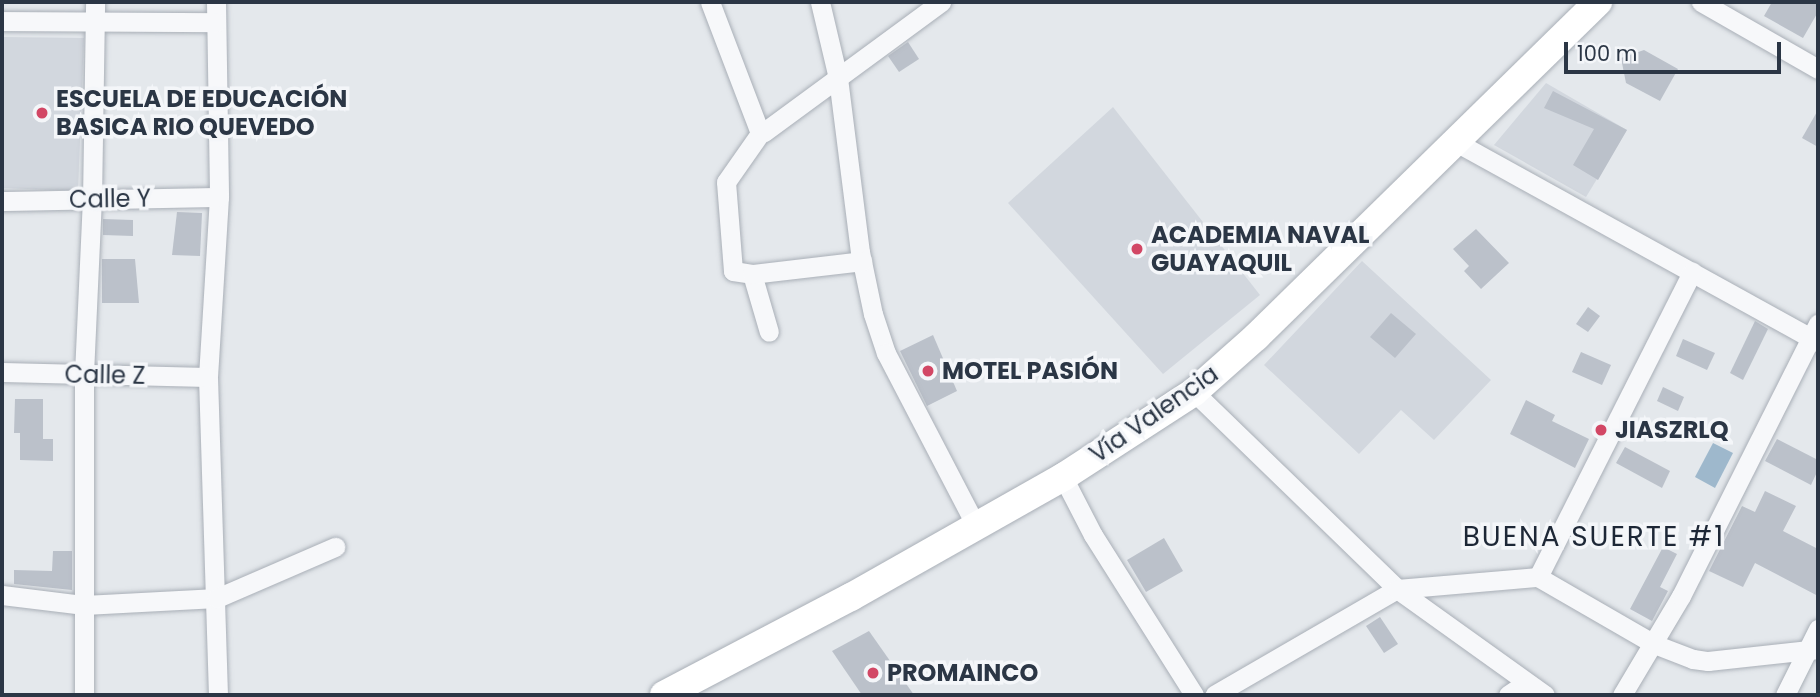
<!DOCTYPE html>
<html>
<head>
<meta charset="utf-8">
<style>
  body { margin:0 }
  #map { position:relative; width:1820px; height:697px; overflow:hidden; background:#e4e8ec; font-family:Poppins,sans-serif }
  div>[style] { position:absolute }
  .built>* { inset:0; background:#d2d7de }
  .water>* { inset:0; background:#9eb8cc }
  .building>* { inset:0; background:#bbc1ca }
  .roads { filter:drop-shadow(0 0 2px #a9afb7) drop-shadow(0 0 2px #a9afb7) }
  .minor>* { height:19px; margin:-9.5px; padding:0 9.5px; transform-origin:9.5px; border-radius:9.5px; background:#f7f8fa }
  .highway>* { height:28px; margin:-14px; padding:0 14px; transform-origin:14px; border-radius:14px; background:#fff }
  .dots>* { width:19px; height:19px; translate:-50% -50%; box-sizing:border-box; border:4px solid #f4f6f9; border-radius:50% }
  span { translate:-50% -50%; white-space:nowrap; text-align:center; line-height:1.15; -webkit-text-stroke:7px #f4f6f9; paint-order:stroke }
  .poi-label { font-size:24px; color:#2b3645; font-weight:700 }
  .left { translate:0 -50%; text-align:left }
  .street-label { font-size:24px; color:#2b3645 }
  .quarter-label { font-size:28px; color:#1d2736; letter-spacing:2px }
  .frame { position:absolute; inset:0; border:4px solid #2b3645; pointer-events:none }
  .scale { position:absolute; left:1564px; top:42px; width:217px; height:32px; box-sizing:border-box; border:4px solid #2b3645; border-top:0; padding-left:9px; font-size:21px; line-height:24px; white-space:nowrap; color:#2b3645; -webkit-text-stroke:5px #f4f6f9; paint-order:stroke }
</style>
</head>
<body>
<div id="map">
  <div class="built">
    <i style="clip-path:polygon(2px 37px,84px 38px,78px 191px,2px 188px)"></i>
    <i style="clip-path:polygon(1546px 83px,1627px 130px,1586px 197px,1494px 145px)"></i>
    <i style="clip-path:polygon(1113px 107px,1260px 295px,1163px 374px,1008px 203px)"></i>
    <i style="clip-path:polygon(1362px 261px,1491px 380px,1434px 440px,1401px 410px,1359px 454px,1264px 365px)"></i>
  </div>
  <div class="water">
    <i style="clip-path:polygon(1713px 443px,1733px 453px,1715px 488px,1695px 477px)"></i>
  </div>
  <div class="building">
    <i style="clip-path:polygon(1772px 2px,1818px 2px,1818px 12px,1803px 38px,1764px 16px)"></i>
    <i style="clip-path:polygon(908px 42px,919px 59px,899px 72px,888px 56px)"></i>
    <i style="clip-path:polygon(1644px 50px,1678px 69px,1660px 101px,1626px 83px,1621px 58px)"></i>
    <i style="clip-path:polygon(1553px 91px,1627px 130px,1598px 180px,1573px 165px,1594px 129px,1544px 108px)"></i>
    <i style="clip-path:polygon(1818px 110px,1818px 147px,1802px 138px)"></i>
    <i style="clip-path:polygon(177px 212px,202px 213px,200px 256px,172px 255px)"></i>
    <i style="clip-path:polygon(103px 219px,133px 220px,133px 236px,103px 235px)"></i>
    <i style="clip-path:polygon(1476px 229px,1509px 263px,1481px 289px,1464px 271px,1469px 266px,1453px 249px)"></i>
    <i style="clip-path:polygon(102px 259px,135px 259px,139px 303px,102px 303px)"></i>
    <i style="clip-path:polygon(1588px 307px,1600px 316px,1588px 332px,1576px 324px)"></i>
    <i style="clip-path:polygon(1391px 313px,1416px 334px,1395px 358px,1370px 337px)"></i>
    <i style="clip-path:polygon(1755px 321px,1768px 329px,1743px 380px,1730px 373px)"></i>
    <i style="clip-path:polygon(933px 335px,957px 391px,927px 406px,900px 351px)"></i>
    <i style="clip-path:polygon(1683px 339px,1715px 353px,1707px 370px,1676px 356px)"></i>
    <i style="clip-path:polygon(1581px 352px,1611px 365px,1602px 385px,1572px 372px)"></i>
    <i style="clip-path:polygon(1663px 387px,1684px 397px,1678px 411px,1657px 401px)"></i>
    <i style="clip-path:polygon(15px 399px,43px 399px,43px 439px,53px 439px,53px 461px,20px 460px,20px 433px,14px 433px)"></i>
    <i style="clip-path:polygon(1526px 400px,1555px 415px,1552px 421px,1589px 439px,1575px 468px,1510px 434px)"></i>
    <i style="clip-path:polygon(1777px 439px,1818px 460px,1818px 470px,1811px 485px,1765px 461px)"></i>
    <i style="clip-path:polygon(1625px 447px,1670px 471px,1662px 488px,1616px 463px)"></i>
    <i style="clip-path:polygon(1765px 491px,1796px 506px,1783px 531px,1818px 549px,1818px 596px,1755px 563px,1743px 587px,1709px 571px,1742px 506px,1755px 512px)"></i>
    <i style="clip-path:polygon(1164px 538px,1183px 571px,1146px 592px,1127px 560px)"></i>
    <i style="clip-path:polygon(1663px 547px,1677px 554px,1660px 587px,1668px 591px,1652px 621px,1630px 609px)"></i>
    <i style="clip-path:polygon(53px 551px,72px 551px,72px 590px,14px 584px,14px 570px,52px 571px)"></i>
    <i style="clip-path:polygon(1380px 617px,1398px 644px,1384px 653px,1366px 626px)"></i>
    <i style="clip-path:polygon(869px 631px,914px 695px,862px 695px,832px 651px)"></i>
  </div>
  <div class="roads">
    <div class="minor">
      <i style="left:216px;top:2px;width:195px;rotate:89.1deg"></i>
      <i style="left:219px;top:197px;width:180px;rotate:93.5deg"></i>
      <i style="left:208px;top:377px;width:318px;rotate:88.2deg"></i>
      <i style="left:710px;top:2px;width:137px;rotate:69.1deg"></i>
      <i style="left:759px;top:130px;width:5px;rotate:22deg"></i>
      <i style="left:764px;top:132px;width:220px;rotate:-36.3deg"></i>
      <i style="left:820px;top:2px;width:78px;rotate:76.7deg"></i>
      <i style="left:838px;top:78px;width:175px;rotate:82.8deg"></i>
      <i style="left:860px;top:252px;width:63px;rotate:78.2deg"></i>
      <i style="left:873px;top:314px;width:41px;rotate:71.6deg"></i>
      <i style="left:886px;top:353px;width:195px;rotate:62.5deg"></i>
      <i style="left:1701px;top:2px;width:135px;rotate:29.8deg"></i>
      <i style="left:2px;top:21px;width:214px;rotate:0.3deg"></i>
      <i style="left:761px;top:132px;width:61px;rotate:125deg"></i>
      <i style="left:726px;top:182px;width:89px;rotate:85.5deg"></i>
      <i style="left:733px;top:271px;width:19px;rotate:9deg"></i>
      <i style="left:752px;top:274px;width:60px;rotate:73.7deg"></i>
      <i style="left:1454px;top:141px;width:416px;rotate:28.9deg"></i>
      <i style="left:2px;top:201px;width:217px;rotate:-1.1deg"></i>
      <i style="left:752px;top:274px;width:111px;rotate:-6.7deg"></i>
      <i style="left:2px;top:372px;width:206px;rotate:1.4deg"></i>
      <i style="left:1194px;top:392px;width:283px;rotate:44.1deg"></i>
      <i style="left:1397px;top:589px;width:211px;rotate:149.9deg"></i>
      <i style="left:1063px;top:477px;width:65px;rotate:62.7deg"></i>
      <i style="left:1093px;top:535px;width:189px;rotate:57.7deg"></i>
      <i style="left:1538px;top:577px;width:342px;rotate:-63.2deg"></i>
      <i style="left:1397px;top:589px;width:142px;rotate:-4.9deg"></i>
      <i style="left:1538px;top:577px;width:134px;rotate:30deg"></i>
      <i style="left:1654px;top:644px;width:42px;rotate:21deg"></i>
      <i style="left:1693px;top:659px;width:15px;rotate:8deg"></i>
      <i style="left:1708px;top:661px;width:111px;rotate:-6.2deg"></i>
      <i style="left:1397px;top:589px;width:182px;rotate:35.6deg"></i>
      <i style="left:2px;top:595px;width:83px;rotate:7deg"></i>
      <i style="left:84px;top:605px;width:133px;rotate:-3deg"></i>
      <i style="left:217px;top:598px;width:129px;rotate:-23.4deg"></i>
      <i style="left:84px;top:695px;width:321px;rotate:-90deg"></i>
      <i style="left:84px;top:374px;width:174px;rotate:-87.4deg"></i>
      <i style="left:92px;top:200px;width:198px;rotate:-89.1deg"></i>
      <i style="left:1508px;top:695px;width:22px;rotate:-34deg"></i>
      <i style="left:1622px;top:695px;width:115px;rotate:-59.2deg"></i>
      <i style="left:1681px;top:596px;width:305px;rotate:-63.3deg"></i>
      <i style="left:1785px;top:695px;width:74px;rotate:-63.4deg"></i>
    </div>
    <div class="highway">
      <i style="left:664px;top:695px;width:211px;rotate:-27.7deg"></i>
      <i style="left:851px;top:597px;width:244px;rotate:-29.5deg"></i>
      <i style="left:1063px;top:477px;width:156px;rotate:-33deg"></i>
      <i style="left:1194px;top:392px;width:83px;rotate:-41.6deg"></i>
      <i style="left:1256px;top:337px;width:479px;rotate:-44.4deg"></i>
    </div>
  </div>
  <div class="dots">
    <i style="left:42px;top:113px;background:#d24765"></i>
    <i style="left:1137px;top:249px;background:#d24765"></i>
    <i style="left:928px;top:371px;background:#d24765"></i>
    <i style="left:1601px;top:430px;background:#d24765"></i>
    <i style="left:873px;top:673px;background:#d24765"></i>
  </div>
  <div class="poi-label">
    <span class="left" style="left:56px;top:113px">ESCUELA DE EDUCACIÓN<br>BASICA RIO QUEVEDO</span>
    <span class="left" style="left:1151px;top:249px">ACADEMIA NAVAL<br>GUAYAQUIL</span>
    <span class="left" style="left:942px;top:371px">MOTEL PASIÓN</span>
    <span class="left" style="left:1615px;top:430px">JIASZRLQ</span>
    <span class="left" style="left:887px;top:673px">PROMAINCO</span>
  </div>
  <div class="street-label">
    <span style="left:110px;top:199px;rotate:-1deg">Calle Y</span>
    <span style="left:105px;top:375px;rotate:1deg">Calle Z</span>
    <span style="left:1154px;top:414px;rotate:-35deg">Vía Valencia</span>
  </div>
  <div class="quarter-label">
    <span style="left:1594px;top:537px">BUENA SUERTE #1</span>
  </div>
  <div class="frame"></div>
  <div class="scale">100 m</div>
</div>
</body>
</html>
